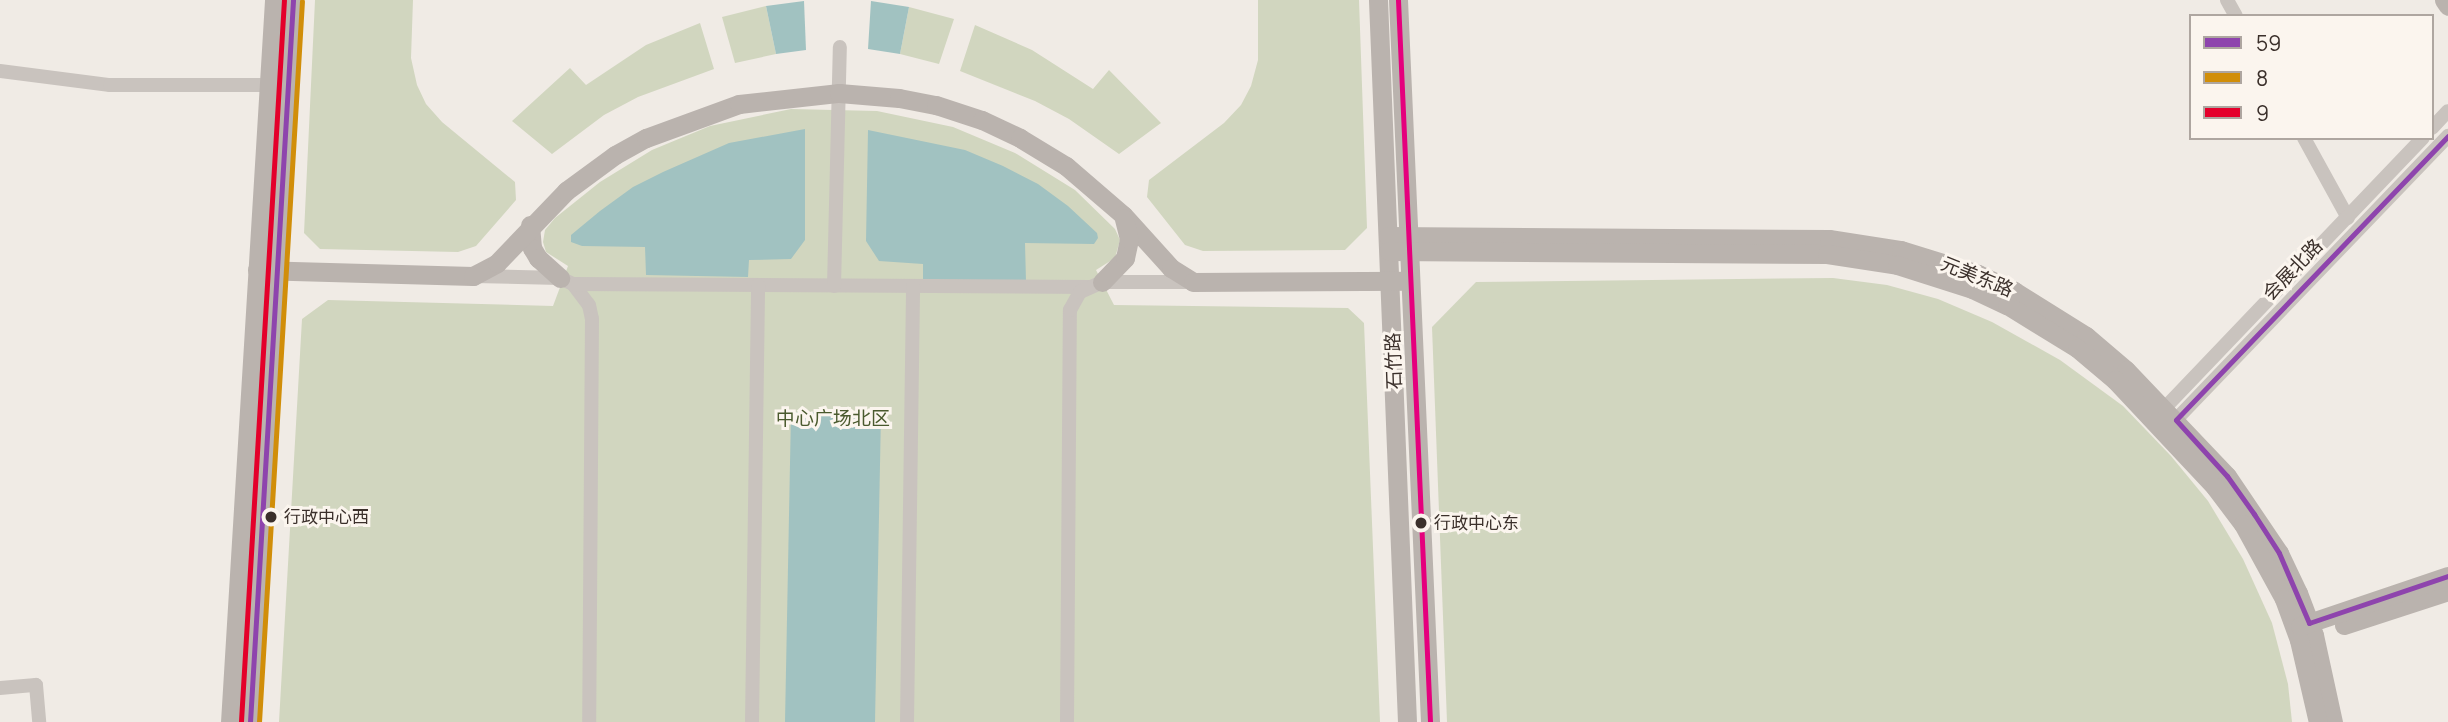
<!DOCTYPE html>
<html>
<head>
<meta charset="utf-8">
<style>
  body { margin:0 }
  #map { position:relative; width:2448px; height:722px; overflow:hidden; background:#f0ebe5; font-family:Manrope,"Noto Sans SC",sans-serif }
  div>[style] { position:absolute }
  .green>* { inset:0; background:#d1d6bf }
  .water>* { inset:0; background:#a1c2c1 }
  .street>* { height:14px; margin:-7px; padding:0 7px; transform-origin:7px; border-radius:7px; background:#c9c3be }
  .secondary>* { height:19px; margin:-9.5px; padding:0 9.5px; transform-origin:9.5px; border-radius:9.5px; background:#bab3ae }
  .bus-1>* { height:5px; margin:-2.5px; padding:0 2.5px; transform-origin:2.5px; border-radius:2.5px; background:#8e44ad }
  .bus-2>* { height:5px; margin:-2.5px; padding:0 2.5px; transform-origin:2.5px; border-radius:2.5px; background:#d18e09 }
  .bus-3>* { height:5px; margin:-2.5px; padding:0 2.5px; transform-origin:2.5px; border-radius:2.5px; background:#e4002b }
  .bus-4>* { height:5px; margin:-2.5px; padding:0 2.5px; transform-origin:2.5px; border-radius:2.5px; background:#e5007d }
  .dots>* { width:19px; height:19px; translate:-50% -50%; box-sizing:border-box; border:4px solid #fbf5ee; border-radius:50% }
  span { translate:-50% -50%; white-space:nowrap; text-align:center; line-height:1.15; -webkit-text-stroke:6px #fbf5ee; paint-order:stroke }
  .bus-label { font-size:17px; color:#3b302b }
  .left { translate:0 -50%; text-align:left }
  .street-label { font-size:19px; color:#3b302b }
  .park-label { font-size:19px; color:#4a5a2e }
  .legend { position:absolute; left:2189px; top:14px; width:245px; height:126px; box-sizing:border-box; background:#fbf5ee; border:2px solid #aea6a0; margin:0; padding:9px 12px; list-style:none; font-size:21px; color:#3b302b }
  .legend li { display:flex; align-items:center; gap:14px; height:35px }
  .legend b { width:35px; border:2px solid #aea6a0 }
</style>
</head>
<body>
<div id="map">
  <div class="green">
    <i style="clip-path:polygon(315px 0,413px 0,411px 58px,417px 85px,426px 104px,442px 122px,515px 182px,516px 200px,476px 246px,458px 252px,320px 249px,304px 233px)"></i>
    <i style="clip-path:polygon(1258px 0,1359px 0,1367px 228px,1345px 250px,1203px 251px,1185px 245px,1147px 197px,1149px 180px,1224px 123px,1241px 105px,1251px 86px,1258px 60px)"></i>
    <i style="clip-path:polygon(766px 6px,776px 54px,735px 63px,722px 17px)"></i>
    <i style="clip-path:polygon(909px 7px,954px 19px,939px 64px,900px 54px)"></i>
    <i style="clip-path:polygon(700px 23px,714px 69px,638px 97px,604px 115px,552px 154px,512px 121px,570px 68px,586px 85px,646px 45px)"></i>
    <i style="clip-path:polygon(975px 25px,1032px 50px,1093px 89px,1109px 70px,1161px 123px,1119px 154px,1069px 119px,1035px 101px,960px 71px)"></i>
    <i style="clip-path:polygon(791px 109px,877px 111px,953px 127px,1015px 153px,1075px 190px,1115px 229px,1120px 240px,1115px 258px,1096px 270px,1114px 305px,1348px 308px,1364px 323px,1380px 722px,279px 722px,302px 319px,328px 300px,553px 306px,568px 266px,546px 252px,543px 242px,545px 230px,555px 218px,600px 182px,652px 150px,710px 126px)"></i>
    <i style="clip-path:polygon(1833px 278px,1887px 285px,1938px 299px,1992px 322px,2060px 360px,2123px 406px,2171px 456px,2208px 501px,2243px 559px,2272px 623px,2288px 684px,2292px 722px,1447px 722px,1432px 327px,1476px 282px)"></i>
  </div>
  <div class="water">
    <i style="clip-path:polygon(804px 1px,806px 50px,776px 54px,766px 6px)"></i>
    <i style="clip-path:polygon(871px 1px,909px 7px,900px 54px,868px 49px)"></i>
    <i style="clip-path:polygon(805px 129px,805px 240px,791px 259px,749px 260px,748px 277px,646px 275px,645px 247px,582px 246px,571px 242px,571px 235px,600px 211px,633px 187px,663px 172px,729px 143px)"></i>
    <i style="clip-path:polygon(868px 130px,965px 150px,1003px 166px,1038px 184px,1068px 206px,1097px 233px,1098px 238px,1094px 244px,1025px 243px,1026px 281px,923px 280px,923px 264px,879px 261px,866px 241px)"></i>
    <i style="clip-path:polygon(791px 412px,881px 413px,875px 722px,785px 722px)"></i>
  </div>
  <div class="street">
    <i style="left:2227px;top:0;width:18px;rotate:61deg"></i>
    <i style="left:0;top:71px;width:111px;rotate:7.3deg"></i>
    <i style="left:110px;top:85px;width:159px"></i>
    <i style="left:2432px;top:128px;width:23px;rotate:-47deg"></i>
    <i style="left:2304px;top:138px;width:91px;rotate:61.2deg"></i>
    <i style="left:474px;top:276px;width:86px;rotate:1.3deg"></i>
    <i style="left:560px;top:278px;width:14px;rotate:25deg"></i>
    <i style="left:573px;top:284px;width:26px;rotate:53deg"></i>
    <i style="left:589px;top:305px;width:14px;rotate:78deg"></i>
    <i style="left:592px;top:319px;width:403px;rotate:90.4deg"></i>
    <i style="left:573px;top:284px;width:516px;rotate:0.33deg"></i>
    <i style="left:834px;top:286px;width:239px;rotate:-88.6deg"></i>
    <i style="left:2158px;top:415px;width:383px;rotate:-46.3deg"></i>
    <i style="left:2168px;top:428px;width:405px;rotate:-46.2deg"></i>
    <i style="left:0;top:688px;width:36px;rotate:-5deg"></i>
    <i style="left:36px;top:685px;width:37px;rotate:85deg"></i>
    <i style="left:752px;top:722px;width:437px;rotate:-89.2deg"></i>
    <i style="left:907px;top:722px;width:436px;rotate:-89.2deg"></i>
    <i style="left:1067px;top:722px;width:412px;rotate:-89.6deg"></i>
    <i style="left:1070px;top:310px;width:21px;rotate:-61deg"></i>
    <i style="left:1080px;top:292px;width:24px;rotate:-24deg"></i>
    <i style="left:1102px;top:282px;width:90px"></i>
  </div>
  <div class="secondary">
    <i style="left:1378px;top:0;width:723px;rotate:87.7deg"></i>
    <i style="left:1398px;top:0;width:723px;rotate:87.46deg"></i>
    <i style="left:2444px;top:0;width:7px;rotate:56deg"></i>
    <i style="left:530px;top:225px;width:23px;rotate:85deg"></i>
    <i style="left:532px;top:248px;width:12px;rotate:59deg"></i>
    <i style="left:538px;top:258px;width:30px;rotate:42deg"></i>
    <i style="left:1388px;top:236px;width:441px;rotate:0.4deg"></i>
    <i style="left:1829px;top:239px;width:73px;rotate:8.7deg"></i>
    <i style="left:1901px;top:250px;width:81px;rotate:17.3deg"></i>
    <i style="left:1978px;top:274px;width:40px;rotate:25deg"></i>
    <i style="left:2014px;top:291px;width:85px;rotate:32deg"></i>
    <i style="left:2086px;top:336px;width:52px;rotate:40.4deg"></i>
    <i style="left:2126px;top:370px;width:146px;rotate:46.4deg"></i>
    <i style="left:2227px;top:476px;width:93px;rotate:56deg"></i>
    <i style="left:2279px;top:553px;width:44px;rotate:64.6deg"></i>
    <i style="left:2298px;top:593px;width:45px;rotate:69.1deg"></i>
    <i style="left:2314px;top:635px;width:89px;rotate:77.7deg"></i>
    <i style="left:1389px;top:251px;width:438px;rotate:0.4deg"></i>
    <i style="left:1827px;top:254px;width:71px;rotate:8.9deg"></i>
    <i style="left:1897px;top:265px;width:79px;rotate:17.7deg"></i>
    <i style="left:1972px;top:289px;width:38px;rotate:25deg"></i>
    <i style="left:2007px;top:305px;width:82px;rotate:31.6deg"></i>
    <i style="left:2077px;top:348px;width:50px;rotate:40.1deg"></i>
    <i style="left:2115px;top:380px;width:146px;rotate:46.9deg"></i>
    <i style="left:2215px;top:487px;width:46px;rotate:52.9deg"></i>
    <i style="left:2243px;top:524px;width:85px;rotate:61.3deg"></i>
    <i style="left:2284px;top:599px;width:44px;rotate:69.9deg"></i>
    <i style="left:2299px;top:640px;width:84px;rotate:77deg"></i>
    <i style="left:257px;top:270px;width:216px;rotate:1.6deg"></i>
    <i style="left:473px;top:276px;width:27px;rotate:-28deg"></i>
    <i style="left:497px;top:263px;width:100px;rotate:-46.2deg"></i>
    <i style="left:566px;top:191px;width:61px;rotate:-36.3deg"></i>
    <i style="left:615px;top:155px;width:35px;rotate:-29deg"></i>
    <i style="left:646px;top:138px;width:99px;rotate:-20.1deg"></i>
    <i style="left:739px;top:104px;width:101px;rotate:-6.3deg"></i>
    <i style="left:839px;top:93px;width:60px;rotate:4.8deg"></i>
    <i style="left:899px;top:98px;width:38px;rotate:11deg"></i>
    <i style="left:936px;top:105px;width:48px;rotate:18.1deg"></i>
    <i style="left:982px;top:120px;width:42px;rotate:25.3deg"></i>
    <i style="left:1020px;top:138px;width:54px;rotate:31.3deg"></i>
    <i style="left:1066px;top:166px;width:75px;rotate:40.7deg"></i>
    <i style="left:1123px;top:215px;width:72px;rotate:47.8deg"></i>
    <i style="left:1171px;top:268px;width:26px;rotate:32deg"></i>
    <i style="left:1193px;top:282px;width:217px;rotate:-0.3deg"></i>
    <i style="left:1102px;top:282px;width:33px;rotate:-46deg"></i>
    <i style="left:1125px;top:258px;width:19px;rotate:-78deg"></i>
    <i style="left:1129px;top:239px;width:21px;rotate:-104deg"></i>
    <i style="left:2344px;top:625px;width:109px;rotate:-18.1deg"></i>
    <i style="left:2300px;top:626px;width:156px;rotate:-18.7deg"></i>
    <i style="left:230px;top:722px;width:723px;rotate:-86.51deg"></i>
    <i style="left:250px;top:722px;width:723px;rotate:-86.59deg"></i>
  </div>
  <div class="bus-1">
    <i style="left:2448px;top:136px;width:393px;rotate:133.8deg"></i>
    <i style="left:2176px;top:420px;width:76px;rotate:47.7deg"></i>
    <i style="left:2227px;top:476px;width:47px;rotate:54.6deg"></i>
    <i style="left:2254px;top:514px;width:46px;rotate:57.3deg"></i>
    <i style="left:2279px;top:553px;width:76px;rotate:66.8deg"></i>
    <i style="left:2309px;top:623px;width:147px;rotate:-18.7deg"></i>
    <i style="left:250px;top:722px;width:723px;rotate:-86.59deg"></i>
  </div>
  <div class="bus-2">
    <i style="left:259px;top:722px;width:722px;rotate:-86.59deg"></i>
  </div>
  <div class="bus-3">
    <i style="left:241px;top:721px;width:722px;rotate:-86.59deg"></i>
  </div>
  <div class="bus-4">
    <i style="left:1398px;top:0;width:723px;rotate:87.46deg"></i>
  </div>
  <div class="dots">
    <i style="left:271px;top:517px;background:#3b302b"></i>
    <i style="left:1421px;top:523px;background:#3b302b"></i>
  </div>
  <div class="bus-label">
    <span class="left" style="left:284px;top:517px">行政中心西</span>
    <span class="left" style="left:1434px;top:523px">行政中心东</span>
  </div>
  <div class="street-label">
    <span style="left:2293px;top:270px;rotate:-46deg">会展北路</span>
    <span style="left:1977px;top:277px;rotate:22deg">元美东路</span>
    <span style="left:1394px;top:361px;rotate:-92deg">石竹路</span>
  </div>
  <div class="park-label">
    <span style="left:833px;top:419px">中心广场北区</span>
  </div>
  <ul class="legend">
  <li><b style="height:9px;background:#8e44ad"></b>59</li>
  <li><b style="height:9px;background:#d18e09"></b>8</li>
  <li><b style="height:9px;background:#e4002b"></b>9</li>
  </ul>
</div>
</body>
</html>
